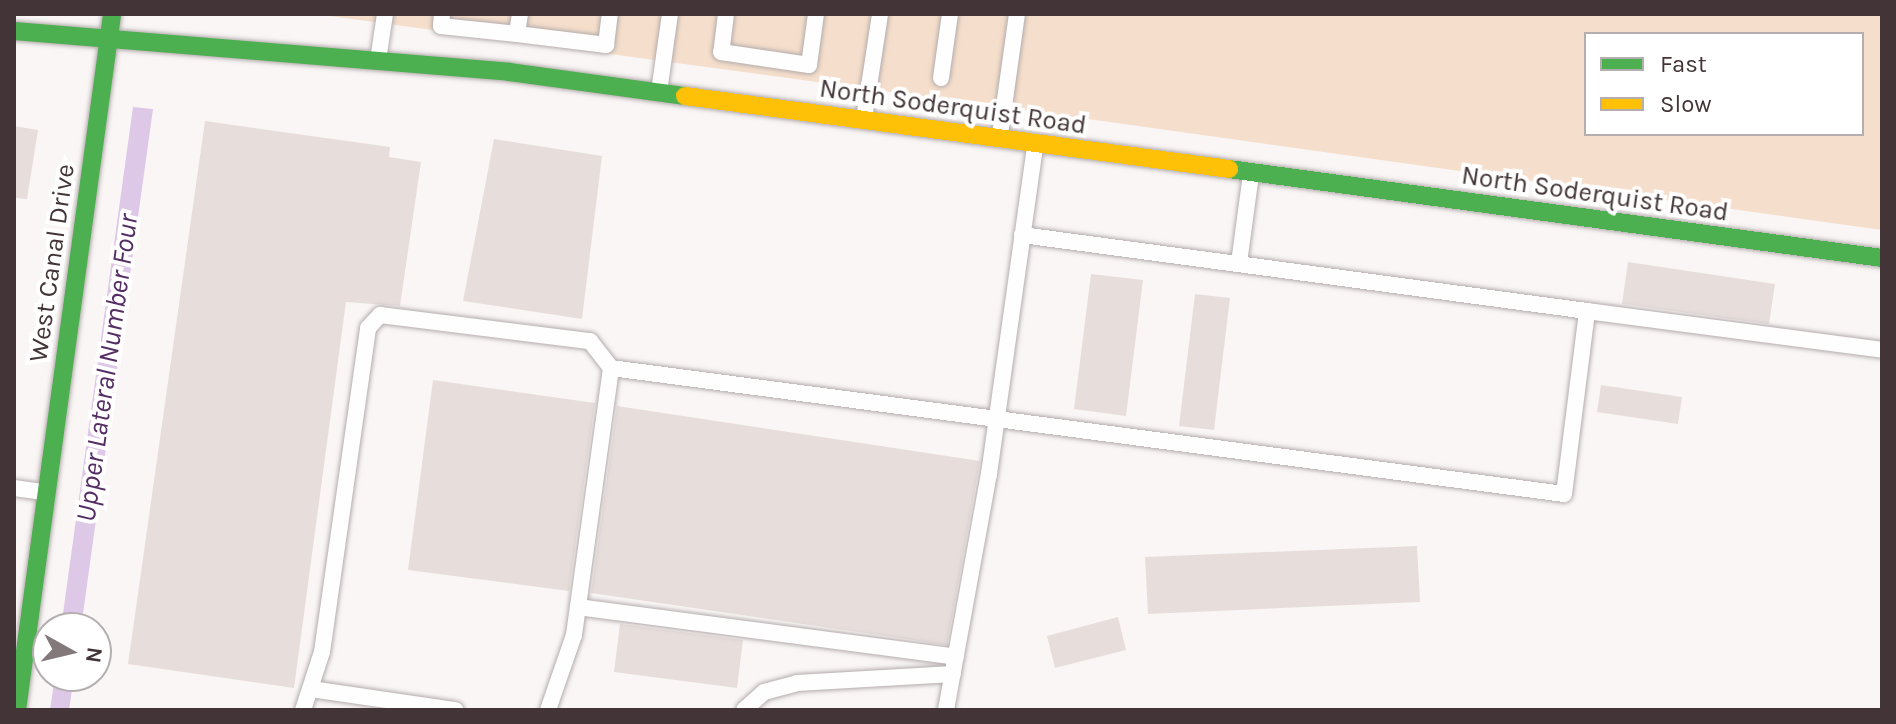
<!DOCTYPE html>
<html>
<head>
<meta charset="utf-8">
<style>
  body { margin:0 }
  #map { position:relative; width:1896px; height:724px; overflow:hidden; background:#faf6f6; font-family:Karla,sans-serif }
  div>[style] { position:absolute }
  .green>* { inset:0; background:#f5decb }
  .water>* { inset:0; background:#dec8e7 }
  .building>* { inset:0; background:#e7dedc }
  .roads { filter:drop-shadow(0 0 2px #b4acac) drop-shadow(0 0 2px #b4acac) }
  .lane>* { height:16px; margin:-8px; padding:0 8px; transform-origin:8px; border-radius:8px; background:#fefefe }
  .fast>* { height:18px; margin:-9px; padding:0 9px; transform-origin:9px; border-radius:9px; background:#4caf50 }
  .slow>* { height:18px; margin:-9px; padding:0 9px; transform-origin:9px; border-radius:9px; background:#ffc107 }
  span { translate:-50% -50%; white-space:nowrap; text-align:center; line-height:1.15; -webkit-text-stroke:8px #fff; paint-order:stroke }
  .street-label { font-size:26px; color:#433537 }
  .water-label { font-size:28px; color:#542d64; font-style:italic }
  .frame { position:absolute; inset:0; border:16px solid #433537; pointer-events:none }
  .legend { position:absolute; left:1584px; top:32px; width:280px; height:104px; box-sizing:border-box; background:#fff; border:2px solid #b4aeaf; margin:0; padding:10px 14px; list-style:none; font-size:24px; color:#433537 }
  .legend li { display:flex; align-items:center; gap:16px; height:40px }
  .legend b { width:40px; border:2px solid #b4aeaf }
  .north { position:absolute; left:32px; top:612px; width:80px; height:80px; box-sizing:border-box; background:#fff; border:2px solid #b4aeaf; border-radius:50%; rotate:98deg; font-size:22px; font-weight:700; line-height:32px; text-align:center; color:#433537 }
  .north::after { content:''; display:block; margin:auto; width:28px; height:36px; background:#83797a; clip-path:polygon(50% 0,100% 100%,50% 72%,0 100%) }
</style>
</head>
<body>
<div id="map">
  <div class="green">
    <i style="clip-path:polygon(evenodd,315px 14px,1882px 14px,1882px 230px,1024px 110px,315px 14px,1586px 34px,1862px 34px,1862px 134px,1586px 134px,1586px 34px)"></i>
  </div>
  <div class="water">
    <i style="clip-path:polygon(133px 107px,153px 109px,81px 628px,61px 628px)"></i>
    <i style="clip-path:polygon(55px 676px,74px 676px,69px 710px,50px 710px)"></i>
  </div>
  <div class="building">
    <i style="clip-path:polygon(205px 121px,390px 147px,389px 157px,421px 162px,400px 306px,346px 302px,294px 688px,128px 664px)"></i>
    <i style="clip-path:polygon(14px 126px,38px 130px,27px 199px,14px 198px)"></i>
    <i style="clip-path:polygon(494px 139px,602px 156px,582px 319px,463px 301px)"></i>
    <i style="clip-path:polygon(1628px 262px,1775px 284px,1769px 324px,1622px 304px)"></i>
    <i style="clip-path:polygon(1091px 274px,1143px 280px,1126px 416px,1074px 409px)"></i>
    <i style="clip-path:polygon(1195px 294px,1230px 298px,1214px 430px,1179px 426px)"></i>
    <i style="clip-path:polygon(433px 380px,595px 403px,569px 591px,408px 570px)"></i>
    <i style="clip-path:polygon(1601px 385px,1682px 397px,1678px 424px,1597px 412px)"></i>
    <i style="clip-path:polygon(617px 406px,980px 461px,947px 645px,591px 593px)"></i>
    <i style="clip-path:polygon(1417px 546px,1420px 602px,1148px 614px,1145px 557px)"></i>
    <i style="clip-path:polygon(1118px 617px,1126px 650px,1055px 668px,1047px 636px)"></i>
    <i style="clip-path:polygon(620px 624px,743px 640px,737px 688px,614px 672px)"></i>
  </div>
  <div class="roads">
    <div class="lane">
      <i style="left:442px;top:14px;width:12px;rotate:95deg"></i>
      <i style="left:441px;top:26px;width:76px;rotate:6deg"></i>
      <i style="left:520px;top:14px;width:20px;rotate:99deg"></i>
      <i style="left:517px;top:34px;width:90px;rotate:7deg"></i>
      <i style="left:606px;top:45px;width:31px;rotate:-83deg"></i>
      <i style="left:726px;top:14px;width:38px;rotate:97deg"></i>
      <i style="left:721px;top:52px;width:89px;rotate:8.4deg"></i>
      <i style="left:809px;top:65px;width:51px;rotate:-82.2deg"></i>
      <i style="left:378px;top:60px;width:47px;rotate:-81.3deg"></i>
      <i style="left:941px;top:78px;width:65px;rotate:-82deg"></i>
      <i style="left:659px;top:92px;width:79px;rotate:-82deg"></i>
      <i style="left:864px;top:119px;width:106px;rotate:-81.3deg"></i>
      <i style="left:1000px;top:135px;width:122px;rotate:-82deg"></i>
      <i style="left:1239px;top:263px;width:90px;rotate:-82.3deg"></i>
      <i style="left:1587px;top:311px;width:298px;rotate:7.5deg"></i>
      <i style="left:14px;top:488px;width:30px;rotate:8deg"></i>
      <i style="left:578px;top:607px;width:381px;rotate:7.5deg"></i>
      <i style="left:311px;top:689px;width:146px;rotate:8.3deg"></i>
      <i style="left:303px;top:710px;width:61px;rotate:-71.9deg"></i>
      <i style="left:322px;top:652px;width:327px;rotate:-81.9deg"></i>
      <i style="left:368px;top:328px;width:18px;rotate:-47deg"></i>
      <i style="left:380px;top:315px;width:212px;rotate:7.1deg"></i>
      <i style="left:590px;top:341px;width:34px;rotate:52deg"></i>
      <i style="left:548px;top:710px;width:79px;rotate:-70.9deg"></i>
      <i style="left:574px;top:635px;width:270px;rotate:-82.1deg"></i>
      <i style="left:611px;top:368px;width:961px;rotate:7.53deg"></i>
      <i style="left:1564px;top:494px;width:184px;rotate:-82.8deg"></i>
      <i style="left:1587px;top:311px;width:570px;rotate:-172.34deg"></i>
      <i style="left:744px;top:710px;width:27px;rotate:-42deg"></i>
      <i style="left:764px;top:692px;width:34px;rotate:-15deg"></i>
      <i style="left:797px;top:683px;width:156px;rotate:-3.3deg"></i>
      <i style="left:946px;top:710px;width:240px;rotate:-79.7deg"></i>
      <i style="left:989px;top:474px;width:331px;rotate:-82deg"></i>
    </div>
    <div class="fast">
      <i style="left:14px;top:31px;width:497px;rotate:4.7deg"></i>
      <i style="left:509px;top:72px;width:178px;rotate:7.8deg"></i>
      <i style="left:1229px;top:169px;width:659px;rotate:7.76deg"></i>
      <i style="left:17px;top:710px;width:701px;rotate:-82.22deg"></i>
    </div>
    <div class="slow">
      <i style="left:685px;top:96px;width:549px;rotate:7.64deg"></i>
    </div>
  </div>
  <div class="street-label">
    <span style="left:953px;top:107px;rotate:8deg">North Soderquist Road</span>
    <span style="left:1595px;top:194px;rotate:8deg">North Soderquist Road</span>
    <span style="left:52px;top:263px;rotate:-82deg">West Canal Drive</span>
  </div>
  <div class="water-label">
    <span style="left:107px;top:368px;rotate:-82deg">Upper Lateral Number Four</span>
  </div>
  <div class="frame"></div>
  <ul class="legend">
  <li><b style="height:10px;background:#4caf50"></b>Fast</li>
  <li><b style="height:10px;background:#ffc107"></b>Slow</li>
  </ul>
  <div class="north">N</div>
</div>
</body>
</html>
